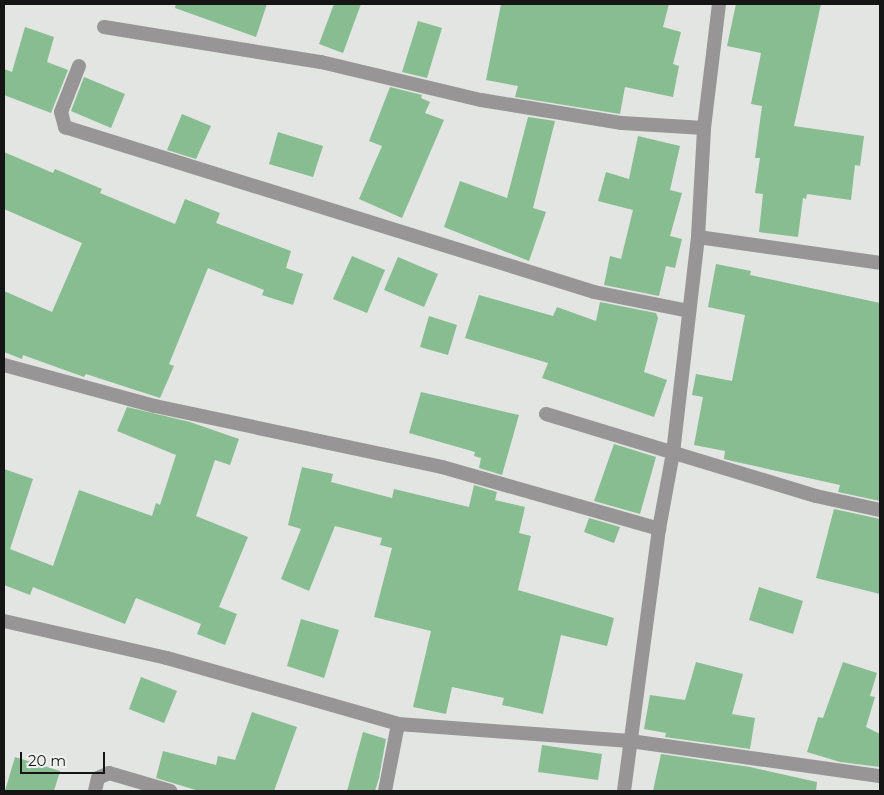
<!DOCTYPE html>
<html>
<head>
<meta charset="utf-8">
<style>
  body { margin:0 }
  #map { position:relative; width:884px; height:795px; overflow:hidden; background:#e2e5e2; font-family:Montserrat,sans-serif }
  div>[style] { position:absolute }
  .building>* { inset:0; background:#87bd91 }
  .minor>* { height:14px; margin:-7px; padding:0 7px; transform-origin:7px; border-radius:7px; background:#979596 }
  span { translate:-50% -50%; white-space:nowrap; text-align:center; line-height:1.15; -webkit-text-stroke:4.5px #eff2ef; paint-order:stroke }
  .frame { position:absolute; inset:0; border:5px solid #141514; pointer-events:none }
  .scale { position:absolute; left:20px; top:752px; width:85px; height:22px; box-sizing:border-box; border:2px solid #141514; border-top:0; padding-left:6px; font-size:15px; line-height:18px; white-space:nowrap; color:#141514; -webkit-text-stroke:4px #eff2ef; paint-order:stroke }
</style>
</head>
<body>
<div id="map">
  <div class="building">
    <i style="clip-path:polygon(176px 4px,267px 4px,256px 37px,175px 8px)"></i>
    <i style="clip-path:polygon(334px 4px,361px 4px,343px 53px,319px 44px)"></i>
    <i style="clip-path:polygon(501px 4px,669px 4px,663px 27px,681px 32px,673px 64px,679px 66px,673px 97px,625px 87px,620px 114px,515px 97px,518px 86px,486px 80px)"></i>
    <i style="clip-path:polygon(736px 4px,821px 4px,794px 126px,864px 136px,860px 166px,855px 165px,851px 200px,807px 194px,806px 199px,803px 198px,798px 237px,759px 232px,763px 194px,755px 193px,760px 158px,755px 158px,762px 106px,751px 104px,761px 53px,727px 46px)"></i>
    <i style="clip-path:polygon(418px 21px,442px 28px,427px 78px,402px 72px)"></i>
    <i style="clip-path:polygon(25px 27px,54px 37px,47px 62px,68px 70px,51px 113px,4px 95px,4px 69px,12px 72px)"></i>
    <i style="clip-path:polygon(84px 77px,125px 94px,111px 128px,71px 111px)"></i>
    <i style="clip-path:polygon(390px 87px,422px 95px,421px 98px,430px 102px,425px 113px,444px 120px,402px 218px,359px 199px,382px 146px,369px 141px)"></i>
    <i style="clip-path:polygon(182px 114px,211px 126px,196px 159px,167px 150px)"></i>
    <i style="clip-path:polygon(528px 117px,555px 121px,533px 208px,546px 212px,529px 261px,444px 227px,460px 181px,507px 198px)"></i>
    <i style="clip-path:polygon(278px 132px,323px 146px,313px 177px,269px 164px)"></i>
    <i style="clip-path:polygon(638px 136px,680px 146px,670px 190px,682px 193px,670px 236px,682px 239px,675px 268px,666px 266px,659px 296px,604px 285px,610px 256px,621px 259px,633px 210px,598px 201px,606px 172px,629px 179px)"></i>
    <i style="clip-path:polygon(4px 152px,53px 173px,55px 169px,102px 189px,100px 193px,175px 224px,185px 199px,220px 213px,216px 223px,291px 251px,286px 268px,303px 274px,293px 305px,262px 295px,264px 290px,208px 268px,169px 364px,174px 366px,160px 398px,86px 374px,84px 377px,23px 355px,22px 359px,4px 352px,4px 291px,52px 312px,82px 243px,4px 209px)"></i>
    <i style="clip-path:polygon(352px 256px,385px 270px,367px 313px,333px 299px)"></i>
    <i style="clip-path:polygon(398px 257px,438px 274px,424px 307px,384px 290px)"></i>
    <i style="clip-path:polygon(716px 264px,751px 271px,750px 275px,880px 303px,880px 501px,838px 492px,840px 485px,732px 461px,724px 459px,725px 451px,694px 445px,703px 397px,692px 395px,696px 374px,732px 381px,745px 315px,708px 307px)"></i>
    <i style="clip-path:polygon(479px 295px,553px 316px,557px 307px,596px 321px,600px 302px,656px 313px,658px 318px,644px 372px,667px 380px,654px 417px,542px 378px,548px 363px,465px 338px)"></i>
    <i style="clip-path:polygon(429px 316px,457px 325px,448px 355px,420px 347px)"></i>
    <i style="clip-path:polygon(421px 392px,519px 415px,502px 475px,479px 468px,481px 458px,474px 456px,475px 452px,409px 433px)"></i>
    <i style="clip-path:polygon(127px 407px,190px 422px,239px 439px,230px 465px,215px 460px,196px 516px,248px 537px,219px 607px,237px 614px,225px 645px,197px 634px,201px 624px,136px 598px,125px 624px,33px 587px,30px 595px,4px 585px,4px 469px,33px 479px,10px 549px,53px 566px,79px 490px,152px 516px,156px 503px,160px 505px,176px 455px,117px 431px)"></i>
    <i style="clip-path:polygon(614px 444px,656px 457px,640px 514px,594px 501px)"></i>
    <i style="clip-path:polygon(302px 467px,333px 474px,331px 482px,392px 498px,394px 489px,469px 507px,474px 485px,497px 492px,495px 500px,525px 507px,519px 533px,531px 536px,518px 590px,614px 618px,607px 646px,561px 635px,543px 714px,502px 705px,504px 698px,452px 687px,446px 714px,413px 707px,431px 631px,374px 617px,392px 548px,380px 545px,382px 538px,335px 526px,309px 591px,281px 579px,301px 529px,288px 525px)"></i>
    <i style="clip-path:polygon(834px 509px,880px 519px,880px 594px,816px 578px)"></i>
    <i style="clip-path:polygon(589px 518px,620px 527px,614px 543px,584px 532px)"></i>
    <i style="clip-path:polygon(759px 587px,803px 601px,793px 634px,749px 620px)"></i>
    <i style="clip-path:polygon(301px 619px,339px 630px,324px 678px,287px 666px)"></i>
    <i style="clip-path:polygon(696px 662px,743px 674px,732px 714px,755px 718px,750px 749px,665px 737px,666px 733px,644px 729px,650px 695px,685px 700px)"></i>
    <i style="clip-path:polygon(843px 662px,877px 673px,870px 696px,875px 697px,866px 727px,880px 734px,880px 767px,840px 762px,807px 752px,818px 717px,823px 718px)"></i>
    <i style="clip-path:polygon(141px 677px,177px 691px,164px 723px,129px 709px)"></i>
    <i style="clip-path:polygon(252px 712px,297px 727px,274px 791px,199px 791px,156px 778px,163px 751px,216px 765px,218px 756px,235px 760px)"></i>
    <i style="clip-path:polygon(363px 732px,386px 739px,379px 778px,375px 791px,347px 791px)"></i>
    <i style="clip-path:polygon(542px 745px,602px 754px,598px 780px,538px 772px)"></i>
    <i style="clip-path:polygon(661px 754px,750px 767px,817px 782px,816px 791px,653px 791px)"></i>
    <i style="clip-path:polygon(15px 757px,60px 771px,54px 791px,5px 791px)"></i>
  </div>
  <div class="minor">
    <i style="left:104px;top:27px;width:220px;rotate:9.2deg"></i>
    <i style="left:321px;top:62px;width:164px;rotate:13.4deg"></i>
    <i style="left:481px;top:100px;width:143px;rotate:9.3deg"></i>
    <i style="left:622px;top:123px;width:82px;rotate:3.5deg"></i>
    <i style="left:79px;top:66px;width:49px;rotate:111.4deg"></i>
    <i style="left:61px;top:112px;width:16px;rotate:75deg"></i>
    <i style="left:65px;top:127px;width:554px;rotate:17.32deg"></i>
    <i style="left:594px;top:292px;width:97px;rotate:11.3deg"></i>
    <i style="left:698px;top:237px;width:184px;rotate:8.1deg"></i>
    <i style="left:4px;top:365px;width:156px;rotate:15.2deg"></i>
    <i style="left:155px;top:406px;width:293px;rotate:12deg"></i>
    <i style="left:442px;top:467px;width:226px;rotate:15.9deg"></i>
    <i style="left:546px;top:414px;width:282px;rotate:16.9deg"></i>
    <i style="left:816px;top:496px;width:66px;rotate:12.3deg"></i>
    <i style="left:4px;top:621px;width:167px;rotate:12.8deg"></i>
    <i style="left:167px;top:658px;width:240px;rotate:15.9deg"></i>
    <i style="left:95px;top:791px;width:13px;rotate:-77deg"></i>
    <i style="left:98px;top:778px;width:12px;rotate:-24deg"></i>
    <i style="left:109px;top:773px;width:64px;rotate:16.4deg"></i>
    <i style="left:385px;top:791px;width:68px;rotate:-79deg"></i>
    <i style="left:398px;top:724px;width:233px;rotate:4.2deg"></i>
    <i style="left:630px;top:741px;width:252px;rotate:8deg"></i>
    <i style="left:624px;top:791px;width:264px;rotate:-82.4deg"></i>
    <i style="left:659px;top:529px;width:77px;rotate:-79.6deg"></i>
    <i style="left:673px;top:453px;width:217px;rotate:-83.4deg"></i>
    <i style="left:698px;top:237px;width:109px;rotate:-86.8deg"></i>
    <i style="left:704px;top:128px;width:125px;rotate:-83.1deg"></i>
  </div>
  <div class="frame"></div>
  <div class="scale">20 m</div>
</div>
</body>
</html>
